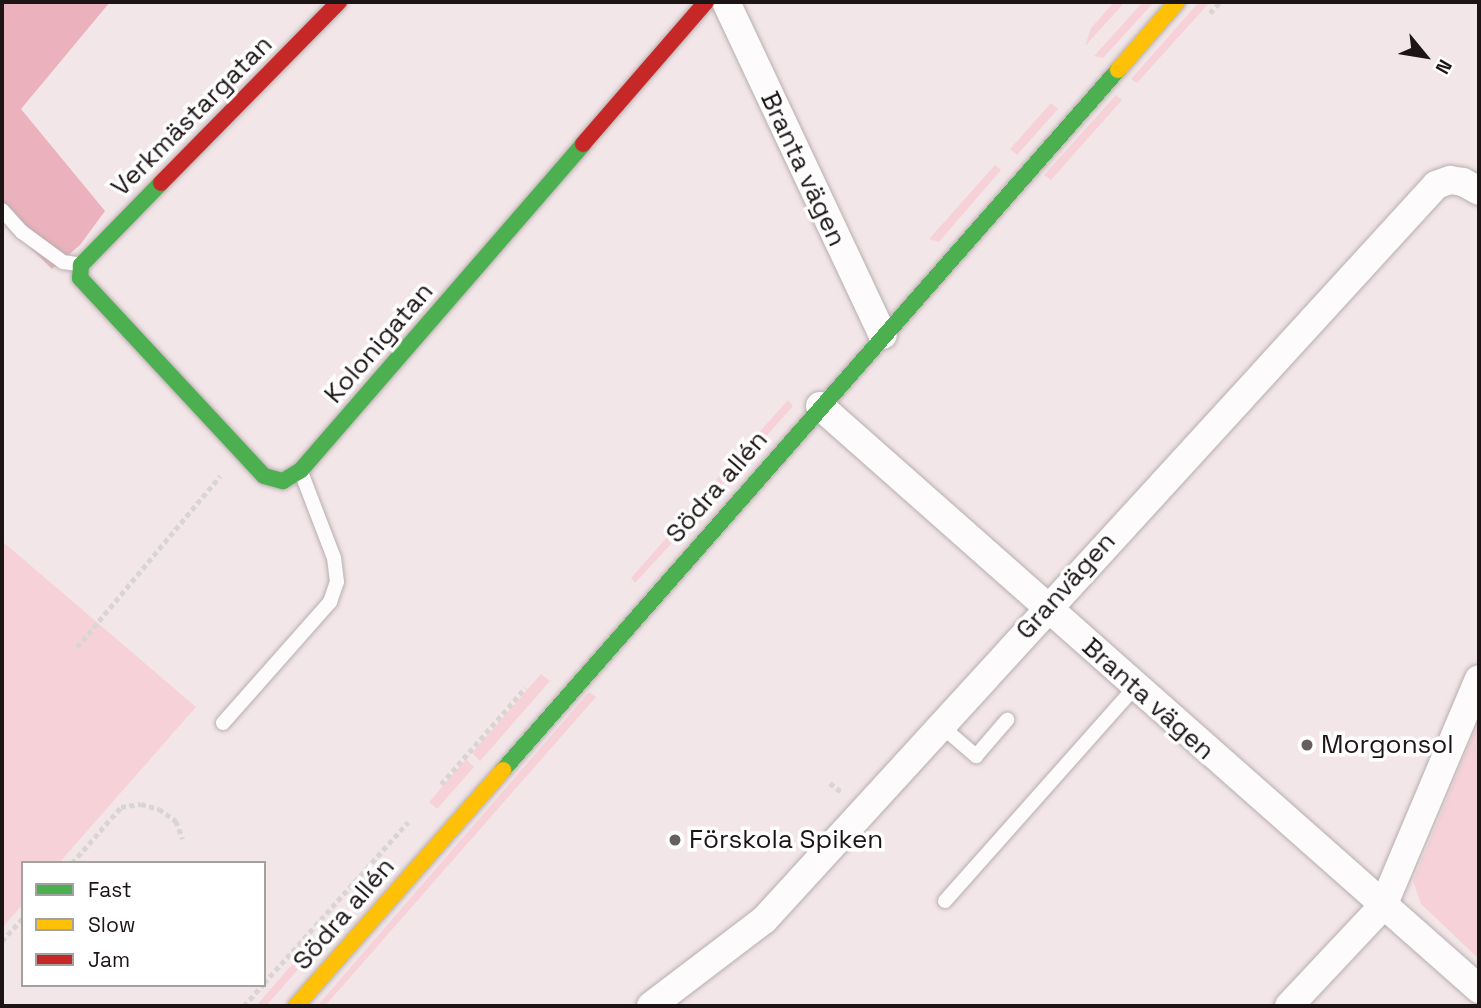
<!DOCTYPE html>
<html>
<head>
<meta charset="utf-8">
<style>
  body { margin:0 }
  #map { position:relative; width:1481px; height:1008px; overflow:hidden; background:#f3e6e8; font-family:"Space Grotesk",sans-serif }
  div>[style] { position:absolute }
  .green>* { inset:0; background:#f6d2d8 }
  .forest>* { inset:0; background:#ebb2bd }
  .path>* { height:4.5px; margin-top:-2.25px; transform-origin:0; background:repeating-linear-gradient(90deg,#d9d5d5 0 5px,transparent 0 8.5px) }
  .roads { filter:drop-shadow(0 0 2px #b7aeaf) drop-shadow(0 0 2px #b7aeaf) }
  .lane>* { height:14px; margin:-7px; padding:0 7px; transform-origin:7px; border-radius:7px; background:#fdfbfc }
  .street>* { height:28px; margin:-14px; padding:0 14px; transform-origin:14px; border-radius:14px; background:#fdfbfc }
  .fast>* { height:16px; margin:-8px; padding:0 8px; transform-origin:8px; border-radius:8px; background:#4caf50 }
  .slow>* { height:16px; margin:-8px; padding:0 8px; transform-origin:8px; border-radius:8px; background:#ffc107 }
  .jam>* { height:16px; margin:-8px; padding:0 8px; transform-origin:8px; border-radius:8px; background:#c62828 }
  .dots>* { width:19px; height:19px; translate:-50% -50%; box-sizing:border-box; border:4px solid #fff; border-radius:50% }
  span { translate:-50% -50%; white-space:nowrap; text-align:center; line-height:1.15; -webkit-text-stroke:7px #fff; paint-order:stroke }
  .street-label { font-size:26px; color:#1c1415 }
  .poi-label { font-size:26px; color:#1c1415 }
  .left { translate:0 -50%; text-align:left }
  .frame { position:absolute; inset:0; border:4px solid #1c1415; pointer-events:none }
  .legend { position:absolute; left:21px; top:861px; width:245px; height:126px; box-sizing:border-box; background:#fff; border:2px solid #a4a1a1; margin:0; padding:9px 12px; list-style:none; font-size:21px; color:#1c1415 }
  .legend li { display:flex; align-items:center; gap:14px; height:35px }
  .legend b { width:35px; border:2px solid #a4a1a1 }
  .north { position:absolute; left:1390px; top:21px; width:70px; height:70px; -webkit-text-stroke:5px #fff; paint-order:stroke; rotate:120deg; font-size:19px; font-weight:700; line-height:28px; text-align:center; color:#1c1415 }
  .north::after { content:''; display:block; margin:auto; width:24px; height:32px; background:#1c1415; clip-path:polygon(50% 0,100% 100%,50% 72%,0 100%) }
</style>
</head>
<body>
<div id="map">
  <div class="green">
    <i style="clip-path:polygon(1114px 2px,1125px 2px,1085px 46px,1091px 28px)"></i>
    <i style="clip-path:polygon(1143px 2px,1154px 2px,1103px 58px,1094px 56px)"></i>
    <i style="clip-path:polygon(1199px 2px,1210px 2px,1137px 83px,1131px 79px)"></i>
    <i style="clip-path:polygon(1116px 95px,1122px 100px,1051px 180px,1044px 175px)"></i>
    <i style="clip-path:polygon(1051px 103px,1058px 109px,1017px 155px,1010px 149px)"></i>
    <i style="clip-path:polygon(995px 165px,1001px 170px,939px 242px,929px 239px)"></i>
    <i style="clip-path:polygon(788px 400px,793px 406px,722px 486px,716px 480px)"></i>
    <i style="clip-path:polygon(690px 511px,696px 517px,635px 583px,631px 578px)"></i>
    <i style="clip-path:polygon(2px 541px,196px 707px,59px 863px,23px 863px,23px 904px,2px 928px)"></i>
    <i style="clip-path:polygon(541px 674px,550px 681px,480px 761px,472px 753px)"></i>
    <i style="clip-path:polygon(589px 692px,596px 697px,325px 1006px,317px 1006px)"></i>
    <i style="clip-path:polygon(1479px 721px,1479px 959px,1421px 904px,1413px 881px)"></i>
    <i style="clip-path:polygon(466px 759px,474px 767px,437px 809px,429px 802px)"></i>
    <i style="clip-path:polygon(301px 954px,309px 957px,266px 1006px,256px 1006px)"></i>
  </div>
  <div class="forest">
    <i style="clip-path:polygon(2px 2px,110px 2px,21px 109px,105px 211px,80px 245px,52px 269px,2px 220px)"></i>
  </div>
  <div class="path">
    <i style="left:1210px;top:13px;width:15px;rotate:-48deg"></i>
    <i style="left:77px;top:647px;width:223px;rotate:-50.1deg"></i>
    <i style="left:830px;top:783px;width:16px;rotate:38deg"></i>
    <i style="left:441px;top:784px;width:128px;rotate:-48.8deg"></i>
    <i style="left:72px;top:863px;width:74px;rotate:-48.8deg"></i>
    <i style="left:121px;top:807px;width:20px;rotate:-9deg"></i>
    <i style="left:141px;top:804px;width:19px;rotate:16deg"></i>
    <i style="left:159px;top:809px;width:21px;rotate:35deg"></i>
    <i style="left:176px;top:821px;width:19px;rotate:69deg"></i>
    <i style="left:2px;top:941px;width:31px;rotate:-48deg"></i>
    <i style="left:264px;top:983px;width:216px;rotate:-48.2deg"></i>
    <i style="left:244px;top:1006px;width:28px;rotate:-49deg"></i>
  </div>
  <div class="roads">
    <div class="lane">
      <i style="left:2px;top:210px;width:30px;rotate:48deg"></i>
      <i style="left:22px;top:232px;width:51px;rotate:36.2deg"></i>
      <i style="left:63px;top:262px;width:15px;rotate:8deg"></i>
      <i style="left:223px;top:723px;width:162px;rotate:-48.5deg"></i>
      <i style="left:330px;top:602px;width:21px;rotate:-71deg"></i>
      <i style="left:337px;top:582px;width:24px;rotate:-97deg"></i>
      <i style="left:334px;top:558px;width:92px;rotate:-111deg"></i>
      <i style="left:940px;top:725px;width:48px;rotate:40.7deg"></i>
      <i style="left:976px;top:756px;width:48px;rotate:-49.3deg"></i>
      <i style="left:945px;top:901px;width:286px;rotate:-48.4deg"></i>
    </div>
    <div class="street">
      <i style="left:726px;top:2px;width:368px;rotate:64.8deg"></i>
      <i style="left:820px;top:406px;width:880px;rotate:41.5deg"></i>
      <i style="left:651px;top:1006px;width:142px;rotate:-37.3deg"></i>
      <i style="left:764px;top:920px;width:996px;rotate:-47.56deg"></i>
      <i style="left:1436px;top:185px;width:15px;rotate:-20deg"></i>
      <i style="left:1450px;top:180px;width:13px;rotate:9deg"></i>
      <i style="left:1463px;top:182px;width:18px;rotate:29deg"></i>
      <i style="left:1289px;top:1006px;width:137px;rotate:-46.8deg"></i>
      <i style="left:1383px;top:906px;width:246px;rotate:-67.1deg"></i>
    </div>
    <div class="fast">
      <i style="left:161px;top:183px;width:115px;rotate:134.3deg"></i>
      <i style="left:81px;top:265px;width:13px;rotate:94deg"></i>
      <i style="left:80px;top:278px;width:270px;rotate:47.1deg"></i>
      <i style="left:264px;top:476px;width:20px;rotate:15deg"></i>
      <i style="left:283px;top:481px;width:21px;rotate:-31deg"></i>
      <i style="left:301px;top:470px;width:431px;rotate:-49.1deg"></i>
      <i style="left:503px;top:770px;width:932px;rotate:-48.7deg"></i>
    </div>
    <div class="slow">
      <i style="left:1118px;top:70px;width:90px;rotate:-49.1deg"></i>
      <i style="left:296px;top:1006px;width:314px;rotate:-48.7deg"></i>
    </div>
    <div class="jam">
      <i style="left:583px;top:144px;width:188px;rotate:-49.1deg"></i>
      <i style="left:161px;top:183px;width:254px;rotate:-45.5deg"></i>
    </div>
  </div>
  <div class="dots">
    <i style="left:1307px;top:745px;background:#675e5f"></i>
    <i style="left:675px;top:840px;background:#675e5f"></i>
  </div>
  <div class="street-label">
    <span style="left:192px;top:116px;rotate:-45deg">Verkmästargatan</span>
    <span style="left:803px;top:169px;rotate:65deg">Branta vägen</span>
    <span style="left:379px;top:343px;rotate:-49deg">Kolonigatan</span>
    <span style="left:717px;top:487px;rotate:-49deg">Södra allén</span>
    <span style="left:1066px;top:586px;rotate:-48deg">Granvägen</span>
    <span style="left:1148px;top:699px;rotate:42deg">Branta vägen</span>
    <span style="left:344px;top:914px;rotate:-49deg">Södra allén</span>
  </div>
  <div class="poi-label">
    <span class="left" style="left:1321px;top:745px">Morgonsol</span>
    <span class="left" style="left:689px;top:840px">Förskola Spiken</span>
  </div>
  <div class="frame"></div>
  <ul class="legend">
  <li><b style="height:9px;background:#4caf50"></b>Fast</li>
  <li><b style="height:9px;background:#ffc107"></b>Slow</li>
  <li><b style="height:9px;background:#c62828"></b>Jam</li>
  </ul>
  <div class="north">N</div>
</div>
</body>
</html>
